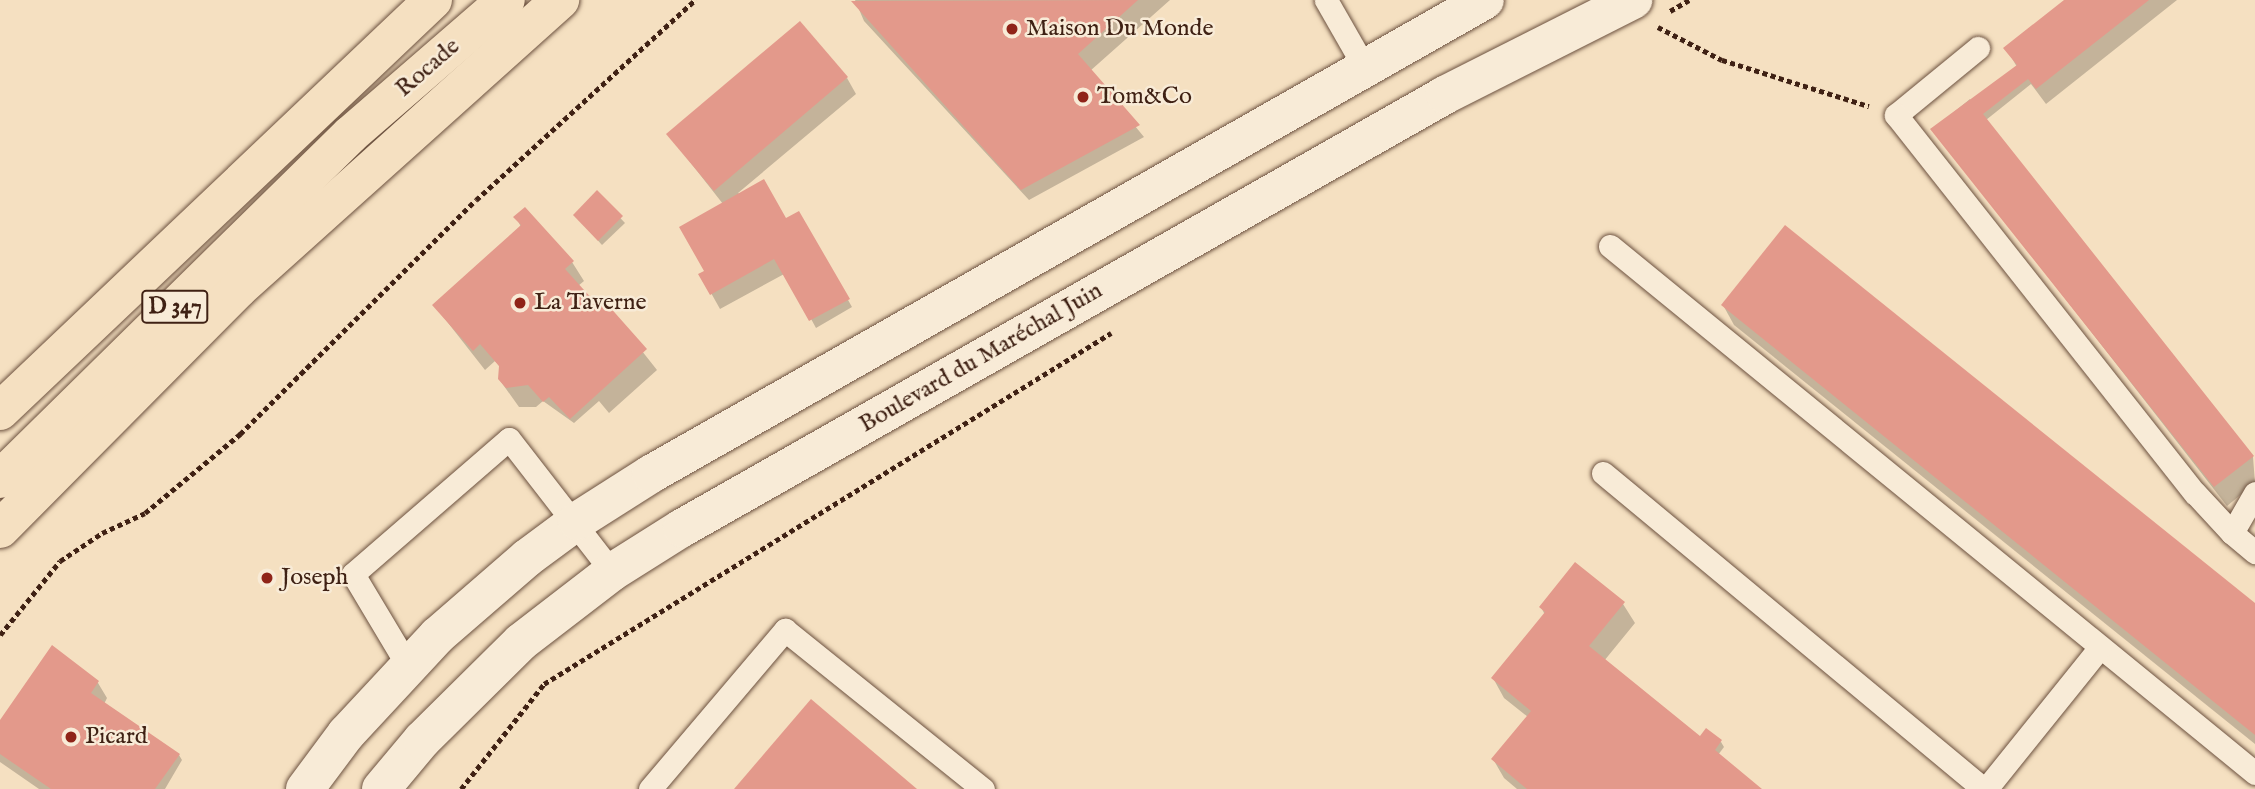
<!DOCTYPE html>
<html>
<head>
<meta charset="utf-8">
<style>
  body { margin:0 }
  #map { position:relative; width:2255px; height:789px; overflow:hidden; background:#f5e0c1; font-family:"IM FELL English",serif }
  div>[style] { position:absolute }
  .shadow>* { inset:0; background:#0003 }
  .building>* { inset:0; background:#e3998b }
  .path>* { height:4.5px; margin-top:-2.25px; transform-origin:0; background:repeating-linear-gradient(90deg,#3f2114 0 5px,transparent 0 8.5px) }
  .roads { filter:drop-shadow(0 0 2px #6c513f) drop-shadow(0 0 2px #6c513f) }
  .service>* { height:23px; margin:-11.5px; padding:0 11.5px; transform-origin:11.5px; border-radius:11.5px; background:#f8ebd7 }
  .secondary>* { height:38px; margin:-19px; padding:0 19px; transform-origin:19px; border-radius:19px; background:#f8ebd7 }
  .trunk>* { height:38px; margin:-19px; padding:0 19px; transform-origin:19px; border-radius:19px; background:#f5e0c1 }
  .dots>* { width:19px; height:19px; translate:-50% -50%; box-sizing:border-box; border:4px solid #f8ebd7; border-radius:50% }
  span { translate:-50% -50%; white-space:nowrap; text-align:center; line-height:1.15; -webkit-text-stroke:5px #f8ebd7; paint-order:stroke }
  .shield-label span { padding:2px 5px; background:#f8ebd7; border:2px solid; border-radius:5px; -webkit-text-stroke-width:0 }
  .shield-label { font-size:23px; color:#3f2114; font-weight:700 }
  .poi-label { font-size:24px; color:#3f2114 }
  .left { translate:0 -50%; text-align:left }
  .street-label { font-size:24px; color:#3f2114 }
</style>
</head>
<body>
<div id="map">
  <div class="shadow">
    <i style="clip-path:polygon(855px 0,1170px 0,1090px 71px,1144px 137px,1029px 200px,864px 21px)"></i>
    <i style="clip-path:polygon(2066px 0,2177px 0,2046px 104px,2031px 84px,1986px 120px,2253px 457px,2255px 483px,2227px 506px,1933px 129px,1970px 99px,1977px 109px,2017px 67px,2006px 48px)"></i>
    <i style="clip-path:polygon(847px 78px,856px 94px,738px 193px,785px 220px,799px 213px,852px 307px,816px 328px,786px 273px,720px 309px,701px 275px,707px 271px,723px 204px,668px 134px)"></i>
    <i style="clip-path:polygon(597px 193px,625px 223px,602px 245px,575px 215px)"></i>
    <i style="clip-path:polygon(516px 217px,572px 262px,584px 281px,578px 286px,594px 304px,600px 298px,657px 370px,609px 413px,599px 401px,574px 423px,543px 401px,536px 407px,519px 407px,499px 379px,501px 368px,495px 361px,485px 370px,434px 305px,521px 227px)"></i>
    <i style="clip-path:polygon(1723px 305px,2255px 605px,2255px 744px,1734px 325px)"></i>
    <i style="clip-path:polygon(1623px 604px,1635px 623px,1604px 661px,1705px 745px,1721px 742px,1724px 747px,1718px 755px,1759px 789px,1517px 789px,1504px 778px,1493px 759px,1528px 717px,1504px 698px,1493px 678px,1545px 615px,1541px 607px)"></i>
    <i style="clip-path:polygon(52px 648px,98px 683px,107px 698px,104px 704px,179px 755px,182px 760px,165px 789px,39px 789px,0 762px,0 723px)"></i>
  </div>
  <div class="building">
    <i style="clip-path:polygon(1138px 0,1078px 54px,1140px 125px,1021px 190px,851px 1px)"></i>
    <i style="clip-path:polygon(2064px 0,2149px 0,2036px 89px,2028px 79px,1983px 114px,2254px 456px,2214px 487px,1930px 129px,2017px 65px,2003px 48px)"></i>
    <i style="clip-path:polygon(800px 21px,848px 77px,714px 191px,666px 134px)"></i>
    <i style="clip-path:polygon(764px 179px,786px 218px,799px 211px,850px 299px,809px 321px,774px 259px,710px 295px,698px 274px,704px 271px,679px 227px)"></i>
    <i style="clip-path:polygon(597px 190px,623px 216px,598px 241px,573px 215px)"></i>
    <i style="clip-path:polygon(525px 207px,574px 261px,565px 269px,594px 301px,600px 296px,647px 349px,570px 419px,549px 397px,543px 402px,528px 385px,506px 388px,498px 379px,499px 366px,480px 344px,473px 351px,432px 305px,521px 225px,513px 217px)"></i>
    <i style="clip-path:polygon(1785px 225px,2255px 603px,2255px 735px,1721px 305px)"></i>
    <i style="clip-path:polygon(1575px 562px,1625px 602px,1589px 646px,1700px 736px,1706px 728px,1722px 740px,1715px 750px,1762px 789px,1527px 789px,1491px 759px,1531px 711px,1491px 678px,1545px 612px,1539px 607px)"></i>
    <i style="clip-path:polygon(52px 645px,99px 681px,91px 693px,180px 754px,155px 789px,51px 789px,0 754px,0 720px)"></i>
    <i style="clip-path:polygon(811px 699px,917px 789px,734px 789px)"></i>
  </div>
  <div class="path">
    <i style="left:1670px;top:11px;width:22px;rotate:-30deg"></i>
    <i style="left:1658px;top:27px;width:72px;rotate:27.3deg"></i>
    <i style="left:1722px;top:60px;width:154px;rotate:17.4deg"></i>
    <i style="left:0;top:635px;width:95px;rotate:-51deg"></i>
    <i style="left:60px;top:561px;width:50px;rotate:-33.7deg"></i>
    <i style="left:102px;top:533px;width:47px;rotate:-24.9deg"></i>
    <i style="left:145px;top:513px;width:124px;rotate:-39.7deg"></i>
    <i style="left:240px;top:434px;width:332px;rotate:-44.8deg"></i>
    <i style="left:476px;top:200px;width:297px;rotate:-42.4deg"></i>
    <i style="left:461px;top:789px;width:134px;rotate:-51.7deg"></i>
    <i style="left:544px;top:684px;width:667px;rotate:-31.76deg"></i>
  </div>
  <div class="roads">
    <div class="service">
      <i style="left:1326px;top:0;width:78px;rotate:60.2deg"></i>
      <i style="left:1978px;top:48px;width:106px;rotate:140.7deg"></i>
      <i style="left:1896px;top:115px;width:482px;rotate:51.7deg"></i>
      <i style="left:2195px;top:493px;width:54px;rotate:47.2deg"></i>
      <i style="left:1610px;top:246px;width:833px;rotate:39.25deg"></i>
      <i style="left:1603px;top:473px;width:494px;rotate:39.7deg"></i>
      <i style="left:2255px;top:493px;width:46px;rotate:119.9deg"></i>
      <i style="left:2232px;top:533px;width:30px;rotate:40deg"></i>
      <i style="left:408px;top:666px;width:107px;rotate:-120.9deg"></i>
      <i style="left:353px;top:574px;width:206px;rotate:-40.9deg"></i>
      <i style="left:509px;top:439px;width:168px;rotate:52.2deg"></i>
      <i style="left:650px;top:789px;width:209px;rotate:-49.7deg"></i>
      <i style="left:785px;top:630px;width:254px;rotate:38.8deg"></i>
      <i style="left:1986px;top:789px;width:182px;rotate:-51.2deg"></i>
    </div>
    <div class="secondary">
      <i style="left:305px;top:789px;width:69px;rotate:-53.3deg"></i>
      <i style="left:346px;top:734px;width:134px;rotate:-47.1deg"></i>
      <i style="left:437px;top:636px;width:119px;rotate:-40.9deg"></i>
      <i style="left:527px;top:558px;width:62px;rotate:-36.5deg"></i>
      <i style="left:577px;top:521px;width:88px;rotate:-32.4deg"></i>
      <i style="left:651px;top:474px;width:959px;rotate:-29.61deg"></i>
      <i style="left:381px;top:789px;width:64px;rotate:-50.1deg"></i>
      <i style="left:422px;top:740px;width:139px;rotate:-44.7deg"></i>
      <i style="left:521px;top:642px;width:115px;rotate:-37.6deg"></i>
      <i style="left:612px;top:572px;width:83px;rotate:-32.2deg"></i>
      <i style="left:682px;top:528px;width:877px;rotate:-29.57deg"></i>
      <i style="left:1445px;top:95px;width:211px;rotate:-26.8deg"></i>
    </div>
    <div class="trunk">
      <i style="left:0;top:411px;width:597px;rotate:-43.51deg"></i>
      <i style="left:0;top:479px;width:491px;rotate:-44.5deg"></i>
      <i style="left:350px;top:135px;width:206px;rotate:-40.9deg"></i>
      <i style="left:0;top:529px;width:338px;rotate:-45.2deg"></i>
      <i style="left:238px;top:289px;width:433px;rotate:-41.9deg"></i>
    </div>
  </div>
  <div class="dots">
    <i style="left:1012px;top:29px;background:#8f2418"></i>
    <i style="left:1083px;top:97px;background:#8f2418"></i>
    <i style="left:520px;top:303px;background:#8f2418"></i>
    <i style="left:267px;top:578px;background:#8f2418"></i>
    <i style="left:71px;top:737px;background:#8f2418"></i>
  </div>
  <div class="shield-label">
    <span style="left:175px;top:307px">D 347</span>
  </div>
  <div class="poi-label">
    <span class="left" style="left:1026px;top:29px">Maison Du Monde</span>
    <span class="left" style="left:1097px;top:97px">Tom&amp;Co</span>
    <span class="left" style="left:534px;top:303px">La Taverne</span>
    <span class="left" style="left:281px;top:578px">Joseph</span>
    <span class="left" style="left:85px;top:737px">Picard</span>
  </div>
  <div class="street-label">
    <span style="left:428px;top:68px;rotate:-41deg">Rocade</span>
    <span style="left:981px;top:358px;rotate:-30deg">Boulevard du Maréchal Juin</span>
  </div>
</div>
</body>
</html>
